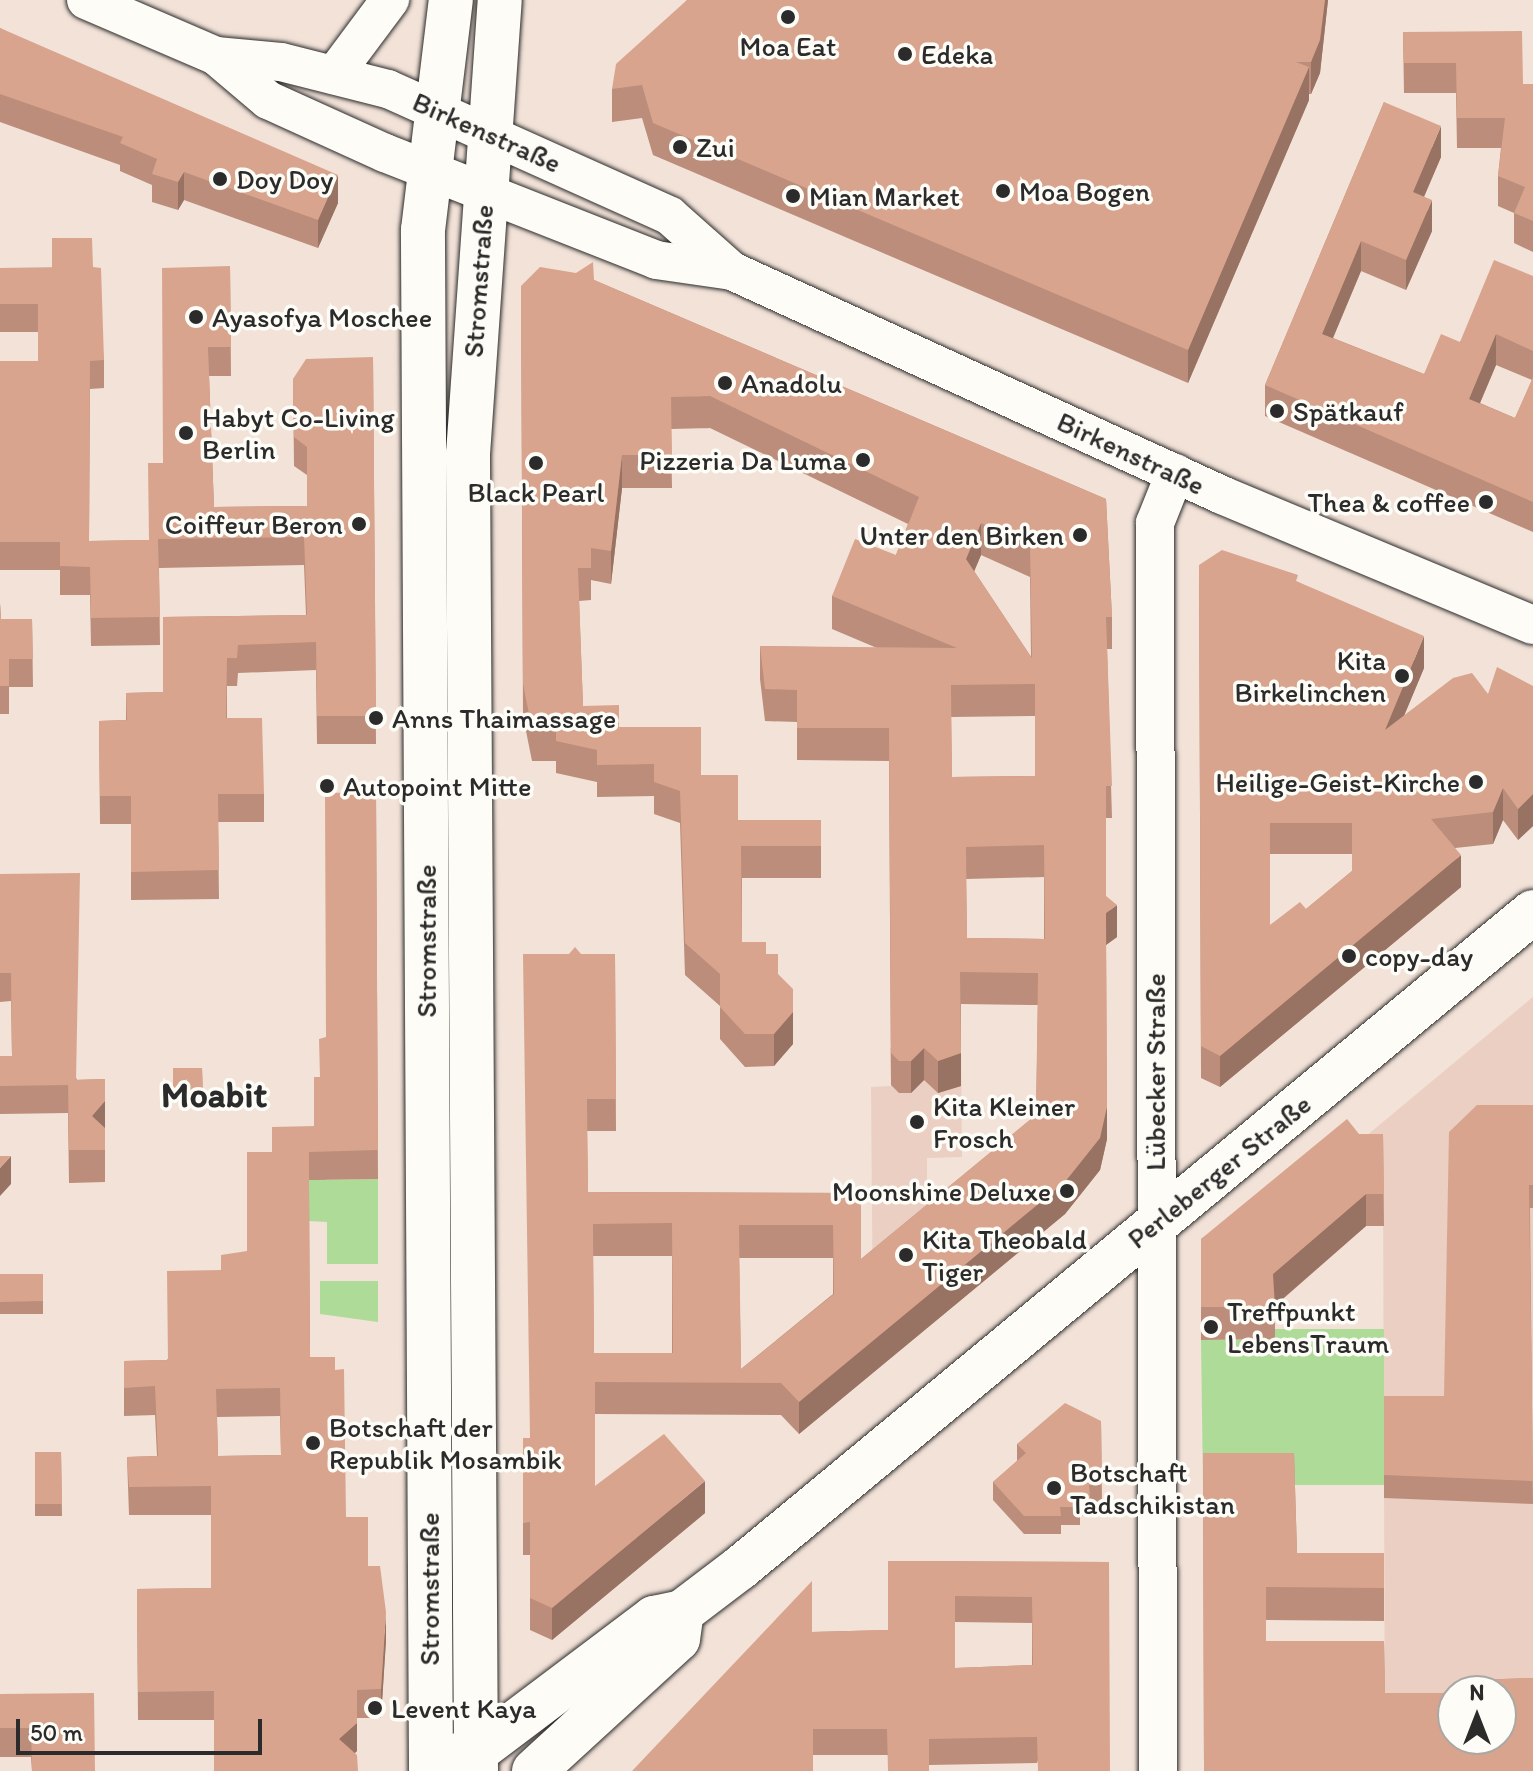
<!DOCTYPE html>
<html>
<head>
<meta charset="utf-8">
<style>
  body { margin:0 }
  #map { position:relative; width:1533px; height:1771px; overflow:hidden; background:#f2e2d8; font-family:Itim,sans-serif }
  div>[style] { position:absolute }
  .built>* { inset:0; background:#eacfc2 }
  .green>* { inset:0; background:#afdb99 }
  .roads { filter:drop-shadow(0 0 2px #2b2b2b) drop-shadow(0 0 2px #2b2b2b) }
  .street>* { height:38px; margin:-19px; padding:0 19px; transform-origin:19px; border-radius:19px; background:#fdfcf7 }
  .secondary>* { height:44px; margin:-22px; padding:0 22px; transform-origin:22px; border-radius:22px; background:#fdfcf7 }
  .wall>* { inset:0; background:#bb8d7a }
  .shaded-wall>* { inset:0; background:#987363 }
  .building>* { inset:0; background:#d9a48e }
  .dots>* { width:22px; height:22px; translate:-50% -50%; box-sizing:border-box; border:4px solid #fdfcf7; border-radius:50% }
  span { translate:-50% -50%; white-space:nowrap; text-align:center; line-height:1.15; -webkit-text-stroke:7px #fdfcf7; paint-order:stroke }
  .poi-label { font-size:28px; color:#2b2b2b }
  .left { translate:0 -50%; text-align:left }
  .right { translate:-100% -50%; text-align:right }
  .street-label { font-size:28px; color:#2b2b2b }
  .district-label { font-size:36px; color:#2b2b2b; font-weight:700 }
  .north { position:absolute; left:1437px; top:1675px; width:80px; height:80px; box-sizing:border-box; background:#fdfcf7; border:2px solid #a9a8a5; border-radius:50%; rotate:0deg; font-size:22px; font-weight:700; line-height:32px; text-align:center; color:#2b2b2b }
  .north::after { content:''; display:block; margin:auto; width:28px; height:36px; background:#2b2b2b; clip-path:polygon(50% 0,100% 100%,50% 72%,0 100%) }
  .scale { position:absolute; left:16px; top:1719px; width:246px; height:36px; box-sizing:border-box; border:4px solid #2b2b2b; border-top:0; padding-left:10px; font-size:24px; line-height:28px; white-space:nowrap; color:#2b2b2b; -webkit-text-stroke:6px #fdfcf7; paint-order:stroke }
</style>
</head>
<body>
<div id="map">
  <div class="built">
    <i style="clip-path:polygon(evenodd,1533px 997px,1533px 1771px,1385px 1771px,1383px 1168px,1347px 1152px,1533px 997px,1453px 1691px,1501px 1691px,1501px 1739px,1453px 1739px,1453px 1691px)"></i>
    <i style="clip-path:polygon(890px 1048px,961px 1048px,962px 1157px,927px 1158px,927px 1239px,873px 1327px,871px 1087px,891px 1086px)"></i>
  </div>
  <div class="green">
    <i style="clip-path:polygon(378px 1179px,378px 1264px,327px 1264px,327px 1222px,309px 1221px,309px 1180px)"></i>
    <i style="clip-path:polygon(320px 1281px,378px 1281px,378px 1322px,320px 1314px)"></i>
    <i style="clip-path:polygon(1274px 1329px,1384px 1329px,1384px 1485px,1203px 1485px,1201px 1340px,1274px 1339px)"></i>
  </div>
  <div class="roads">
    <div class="street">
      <i style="left:86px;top:0;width:142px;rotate:23.3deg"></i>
      <i style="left:216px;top:56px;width:68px;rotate:40.2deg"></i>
      <i style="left:268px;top:100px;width:128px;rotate:24.4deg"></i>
      <i style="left:385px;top:153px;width:291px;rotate:21.5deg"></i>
      <i style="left:656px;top:260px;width:77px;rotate:8.2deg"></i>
      <i style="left:732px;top:271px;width:539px;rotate:24.57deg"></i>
      <i style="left:1222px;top:495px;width:337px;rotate:22.7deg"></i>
      <i style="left:216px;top:56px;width:65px;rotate:5.3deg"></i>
      <i style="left:281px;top:62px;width:110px;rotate:14.2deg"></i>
      <i style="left:388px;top:89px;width:309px;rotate:24.2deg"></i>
      <i style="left:670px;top:216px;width:83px;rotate:41.6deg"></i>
      <i style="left:334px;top:75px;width:94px;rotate:-53.3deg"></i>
      <i style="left:1158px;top:1771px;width:1248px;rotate:-90.14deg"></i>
      <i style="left:1155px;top:523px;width:54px;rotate:-68.2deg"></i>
    </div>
    <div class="secondary">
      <i style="left:453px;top:1756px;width:23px;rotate:-10deg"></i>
      <i style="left:476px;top:1752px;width:223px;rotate:-37deg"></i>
      <i style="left:654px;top:1618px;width:29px;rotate:-12deg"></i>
      <i style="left:682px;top:1612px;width:73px;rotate:-37.2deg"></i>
      <i style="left:740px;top:1568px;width:1029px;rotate:-39.6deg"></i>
      <i style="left:431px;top:1771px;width:1541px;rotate:-90.3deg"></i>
      <i style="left:423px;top:230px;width:232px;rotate:-83.1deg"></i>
      <i style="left:476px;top:1771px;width:1317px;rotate:-90.35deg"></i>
      <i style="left:468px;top:454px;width:455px;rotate:-86deg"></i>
      <i style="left:534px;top:1771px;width:195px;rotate:-42.5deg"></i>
      <i style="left:678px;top:1639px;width:27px;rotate:-82deg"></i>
    </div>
  </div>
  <div class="wall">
    <i style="clip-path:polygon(687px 0,1328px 0,1320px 73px,1311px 94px,1309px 94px,1309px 100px,1188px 383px,653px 155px,642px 118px,612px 122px,612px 89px)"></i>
    <i style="clip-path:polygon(0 28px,338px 203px,318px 248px,184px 200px,178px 210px,152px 202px,152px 185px,120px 171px,120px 165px,0 122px)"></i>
    <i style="clip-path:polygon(1403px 32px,1523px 84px,1533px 84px,1533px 252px,1514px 243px,1514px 213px,1498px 206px,1498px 176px,1501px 148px,1457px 148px,1456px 93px,1404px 93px)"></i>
    <i style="clip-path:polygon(evenodd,1384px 102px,1441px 157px,1424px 197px,1432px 231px,1406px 290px,1361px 271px,1333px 338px,1424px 374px,1533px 276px,1533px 532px,1265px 416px,1265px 385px,1384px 102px,1496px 365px,1532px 380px,1515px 418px,1480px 403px,1496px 365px)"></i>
    <i style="clip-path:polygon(230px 266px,231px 376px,209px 376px,214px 507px,307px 506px,307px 475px,294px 466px,293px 379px,373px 357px,376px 744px,317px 744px,316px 670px,238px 673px,237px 686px,227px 686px,227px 718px,264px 794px,264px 822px,218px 822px,219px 899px,131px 900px,131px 824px,100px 824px,99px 721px,126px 720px,126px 693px,163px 692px,163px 617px,306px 615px,304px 565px,159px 568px,160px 645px,91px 646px,90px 595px,60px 595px,60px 570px,0 570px,0 361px,38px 361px,38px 332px,0 332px,0 268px,93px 267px,104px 360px,104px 388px,90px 389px,89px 541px,149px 540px,163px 463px)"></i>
    <i style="clip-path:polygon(evenodd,594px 280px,1106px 499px,1112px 617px,1112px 649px,1107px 649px,1112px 818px,1106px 818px,1106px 896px,1117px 937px,1106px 945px,1107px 1139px,1100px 1170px,1065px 1214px,799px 1434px,781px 1415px,595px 1414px,595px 1486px,705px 1513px,552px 1640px,530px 1630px,530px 1555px,523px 1555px,523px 1438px,530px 1438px,581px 954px,615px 954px,616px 1131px,587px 1131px,588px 1192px,861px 1193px,861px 1259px,1036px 1115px,1038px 1005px,961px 1004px,961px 1086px,938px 1093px,924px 1080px,911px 1093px,899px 1093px,891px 1085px,889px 761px,797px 760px,797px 722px,765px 721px,760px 679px,760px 646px,877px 648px,832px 629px,832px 596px,896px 555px,908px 524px,710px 428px,671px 429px,672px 488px,622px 488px,611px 584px,591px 580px,591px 600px,579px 601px,583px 706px,701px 775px,738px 820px,821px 820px,821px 878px,742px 878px,742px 942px,766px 954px,778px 974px,793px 1012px,793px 1044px,774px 1066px,745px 1067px,720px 1039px,720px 1006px,685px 975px,680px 823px,654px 814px,654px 796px,597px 797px,597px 782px,556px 773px,556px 761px,532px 761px,523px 716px,521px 286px,594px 280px,981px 555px,1030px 577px,1031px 657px,974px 571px,981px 555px,594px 280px,1035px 716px,1035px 776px,952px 777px,951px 717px,1035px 716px,594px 280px,1044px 877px,1044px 939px,967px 938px,966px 879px,1044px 877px,594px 280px,593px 1256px,672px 1256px,672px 1353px,594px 1353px,593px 1256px,594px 280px,739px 1258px,833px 1258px,833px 1294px,741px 1369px,739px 1258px)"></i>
    <i style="clip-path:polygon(evenodd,1199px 565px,1298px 582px,1424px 668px,1404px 716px,1488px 694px,1533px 686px,1533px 826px,1518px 840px,1503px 820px,1493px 844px,1455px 848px,1461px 887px,1220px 1087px,1201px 1078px,1199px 565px,1270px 854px,1352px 854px,1352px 871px,1306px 909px,1270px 925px,1270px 854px)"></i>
    <i style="clip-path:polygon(0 603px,1px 619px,32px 619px,33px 687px,9px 687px,9px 714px,0 714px)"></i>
    <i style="clip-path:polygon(evenodd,376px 792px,378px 1179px,309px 1180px,310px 1357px,346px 1517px,368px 1566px,386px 1640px,381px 1718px,357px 1718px,357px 1751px,355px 1753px,214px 1720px,138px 1720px,137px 1589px,211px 1588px,211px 1515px,129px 1515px,127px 1457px,157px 1456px,155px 1415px,124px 1416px,124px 1361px,167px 1360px,221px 1270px,247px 1251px,272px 1152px,314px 1126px,326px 1037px,376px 792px,280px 1416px,281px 1455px,218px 1456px,217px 1417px,280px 1416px)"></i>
    <i style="clip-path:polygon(0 874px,77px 1080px,105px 1079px,105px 1182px,69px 1183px,68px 1113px,0 1114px,0 1056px,12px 1056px,11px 1001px,0 1002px)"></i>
    <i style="clip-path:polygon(173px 1068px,202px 1068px,203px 1102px,173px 1102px)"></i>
    <i style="clip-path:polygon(1533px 1105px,1533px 1208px,1530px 1208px,1533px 1504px,1384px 1498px,1384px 1396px,1444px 1396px)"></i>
    <i style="clip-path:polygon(1359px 1134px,1383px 1134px,1384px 1226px,1366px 1226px,1275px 1306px,1275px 1339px,1201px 1340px,1201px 1239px)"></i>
    <i style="clip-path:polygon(0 1274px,43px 1274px,43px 1314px,0 1314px)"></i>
    <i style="clip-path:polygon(1101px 1421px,1102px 1503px,1090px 1503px,1090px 1516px,1080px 1516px,1080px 1525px,1061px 1525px,1061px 1534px,1024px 1534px,993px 1500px,993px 1482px,1017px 1461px,1017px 1444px)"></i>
    <i style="clip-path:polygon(35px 1452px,61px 1452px,62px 1516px,35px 1516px)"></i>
    <i style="clip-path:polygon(1203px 1453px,1294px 1453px,1297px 1553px,1384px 1553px,1384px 1621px,1266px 1620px,1266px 1641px,1384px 1641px,1385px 1693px,1453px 1693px,1453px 1739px,1501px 1739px,1501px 1691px,1472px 1691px,1472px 1680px,1533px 1678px,1533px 1771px,1204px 1771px)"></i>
    <i style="clip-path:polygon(evenodd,888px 1561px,1109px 1562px,1037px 1763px,929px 1765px,887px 1755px,813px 1755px,812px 1632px,888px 1630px,888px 1561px,955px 1622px,1032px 1623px,1032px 1665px,955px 1668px,955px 1622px)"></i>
    <i style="clip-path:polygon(0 1694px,95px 1771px,32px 1771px,31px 1757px,0 1757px)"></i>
  </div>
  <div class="shaded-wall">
    <i style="clip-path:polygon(1325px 0,1328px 0,1320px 73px,1311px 94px,1311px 62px)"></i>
    <i style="clip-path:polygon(1309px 67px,1309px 100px,1188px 383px,1188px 350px)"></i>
    <i style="clip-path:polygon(1441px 126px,1441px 157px,1413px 222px,1413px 192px)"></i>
    <i style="clip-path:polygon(184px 172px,184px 200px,178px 210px,178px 182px)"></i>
    <i style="clip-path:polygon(338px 175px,338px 203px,318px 248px,318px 220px)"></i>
    <i style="clip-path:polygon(1432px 200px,1432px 231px,1406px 290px,1406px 260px)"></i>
    <i style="clip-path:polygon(1361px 241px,1361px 271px,1322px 364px,1322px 334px)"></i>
    <i style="clip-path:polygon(1496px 334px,1496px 365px,1469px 429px,1469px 399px)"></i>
    <i style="clip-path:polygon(622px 455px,622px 488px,611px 584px,611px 551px)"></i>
    <i style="clip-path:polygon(981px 523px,981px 555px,966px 591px,966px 559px)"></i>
    <i style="clip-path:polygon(1424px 636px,1424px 668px,1385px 761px,1385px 730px)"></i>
    <i style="clip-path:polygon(1503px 788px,1503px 820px,1493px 844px,1493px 812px)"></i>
    <i style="clip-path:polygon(1533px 794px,1533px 826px,1518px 840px,1518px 809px)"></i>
    <i style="clip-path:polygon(1461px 855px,1461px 887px,1220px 1087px,1220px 1056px)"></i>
    <i style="clip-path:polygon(1117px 905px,1117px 937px,1106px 945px,1106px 913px)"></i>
    <i style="clip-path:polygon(793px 1012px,793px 1044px,774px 1066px,774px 1034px)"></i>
    <i style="clip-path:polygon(924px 1048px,924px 1080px,911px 1093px,911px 1061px)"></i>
    <i style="clip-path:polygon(961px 1053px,961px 1086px,938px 1093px,938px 1061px)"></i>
    <i style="clip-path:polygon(105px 1101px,105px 1134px,92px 1116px)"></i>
    <i style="clip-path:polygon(1107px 1107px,1107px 1139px,1100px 1170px,1065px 1214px,799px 1434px,799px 1402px)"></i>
    <i style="clip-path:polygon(11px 1156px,11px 1184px,0 1196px,0 1168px)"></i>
    <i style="clip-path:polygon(1366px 1194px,1366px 1226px,1273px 1307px,1273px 1274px)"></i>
    <i style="clip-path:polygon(705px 1481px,705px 1513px,552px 1640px,552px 1608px)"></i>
    <i style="clip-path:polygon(386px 1612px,386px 1640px,381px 1718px,381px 1689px)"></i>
    <i style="clip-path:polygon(357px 1723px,357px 1751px,339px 1767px,339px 1739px)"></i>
  </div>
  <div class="building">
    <i style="clip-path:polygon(687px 0,1325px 0,1320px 40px,1311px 62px,1296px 62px,1309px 67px,1188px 350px,653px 123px,642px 85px,612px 89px,616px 64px)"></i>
    <i style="clip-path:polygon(0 28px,338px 175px,318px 220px,184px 172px,178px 182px,152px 174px,157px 159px,120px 143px,123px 137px,0 94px)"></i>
    <i style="clip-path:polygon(1522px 31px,1523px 84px,1533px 84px,1533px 221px,1514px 213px,1525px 187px,1498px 176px,1505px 118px,1457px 118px,1456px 63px,1404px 63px,1403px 32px)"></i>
    <i style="clip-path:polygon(1384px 102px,1441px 126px,1413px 192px,1432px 200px,1406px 260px,1361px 241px,1322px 334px,1424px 374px,1441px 334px,1460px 342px,1494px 260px,1533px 276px,1533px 351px,1496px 334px,1469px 399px,1515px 418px,1533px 377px,1533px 502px,1265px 385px)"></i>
    <i style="clip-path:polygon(52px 238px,92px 238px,93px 267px,101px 268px,104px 360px,90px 361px,89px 541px,149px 540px,148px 463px,163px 463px,162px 268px,230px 266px,231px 347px,208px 347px,214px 507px,307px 506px,307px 447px,294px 437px,293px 379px,306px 359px,373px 357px,376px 716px,317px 716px,316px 642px,238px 645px,237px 658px,227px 658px,226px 718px,262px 718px,264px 794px,218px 794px,219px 870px,131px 872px,131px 796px,100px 796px,99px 721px,127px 720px,126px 693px,163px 692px,163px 617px,307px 615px,304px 537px,158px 539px,160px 617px,91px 618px,90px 567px,60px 566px,60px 542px,0 542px,0 361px,38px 361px,38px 304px,0 304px,0 268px,52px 268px)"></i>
    <i style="clip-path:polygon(evenodd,593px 262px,594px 280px,1106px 499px,1112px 617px,1106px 617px,1112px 786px,1106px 786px,1106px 896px,1117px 905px,1106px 913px,1107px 1107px,1100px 1138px,1065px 1182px,799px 1402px,781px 1383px,595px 1382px,595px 1486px,664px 1434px,705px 1481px,552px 1608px,530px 1598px,530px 1522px,523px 1523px,523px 1438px,530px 1438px,523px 954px,569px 954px,575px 947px,581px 954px,615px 954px,616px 1099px,587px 1099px,588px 1192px,861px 1193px,861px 1259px,1036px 1115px,1038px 973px,960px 972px,961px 1053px,938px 1061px,924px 1048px,911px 1061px,899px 1061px,891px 1053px,889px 728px,797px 728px,797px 690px,765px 689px,760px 646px,957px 648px,832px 596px,855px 539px,896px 555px,919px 497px,710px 396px,671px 397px,672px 455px,622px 455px,611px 551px,591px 548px,591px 568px,578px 568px,583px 706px,619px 705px,619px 727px,701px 727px,701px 775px,738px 775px,738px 820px,821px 820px,821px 846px,741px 846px,742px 942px,766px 942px,766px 954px,778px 954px,778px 974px,793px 989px,793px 1012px,774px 1034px,745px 1034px,720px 1007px,720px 974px,685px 943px,680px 791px,654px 782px,654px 764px,597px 765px,597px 750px,556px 741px,556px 729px,532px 729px,523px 684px,521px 286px,540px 267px,576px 273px,593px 262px,981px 523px,1030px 545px,1032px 658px,966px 559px,981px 523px,593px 262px,1035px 684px,1035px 776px,952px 777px,951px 685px,1035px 684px,593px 262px,1044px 845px,1045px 939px,967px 938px,966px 847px,1044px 845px,593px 262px,672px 1223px,673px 1353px,594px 1353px,593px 1224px,672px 1223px,593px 262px,739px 1225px,833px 1225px,834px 1294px,741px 1369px,739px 1225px)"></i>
    <i style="clip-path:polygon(evenodd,1222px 550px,1298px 575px,1296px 581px,1424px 636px,1385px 730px,1453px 678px,1472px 673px,1488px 694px,1497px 667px,1533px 686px,1533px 794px,1518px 809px,1503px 788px,1493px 812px,1431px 819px,1461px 855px,1220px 1056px,1201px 1046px,1199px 565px,1222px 550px,1270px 823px,1352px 823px,1352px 871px,1306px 909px,1300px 902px,1270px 925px,1270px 823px)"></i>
    <i style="clip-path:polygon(0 603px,1px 619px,32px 619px,33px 659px,9px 659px,9px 686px,0 686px)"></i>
    <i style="clip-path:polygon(evenodd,376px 792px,378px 1150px,309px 1152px,309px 1193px,310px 1357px,335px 1357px,335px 1370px,344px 1369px,346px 1517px,368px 1517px,368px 1566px,380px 1566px,386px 1612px,381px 1689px,357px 1690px,357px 1723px,339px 1739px,357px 1755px,358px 1771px,214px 1771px,214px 1691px,138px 1692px,137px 1589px,211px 1588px,211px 1486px,129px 1487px,127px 1457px,158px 1456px,155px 1386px,124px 1388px,124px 1361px,168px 1360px,167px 1271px,221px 1270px,221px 1255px,247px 1251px,247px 1152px,272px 1152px,272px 1127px,314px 1126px,314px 1077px,320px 1077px,319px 1039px,326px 1037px,325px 793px,376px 792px,280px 1388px,281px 1455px,218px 1456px,216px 1389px,280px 1388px)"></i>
    <i style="clip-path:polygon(80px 873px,76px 1080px,68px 1080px,68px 1085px,0 1086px,0 1056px,12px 1056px,11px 973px,0 973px,0 874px)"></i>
    <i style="clip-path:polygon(173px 1068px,202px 1068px,203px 1096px,173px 1096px)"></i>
    <i style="clip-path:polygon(105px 1079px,105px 1101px,92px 1116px,105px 1128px,105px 1150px,69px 1150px,68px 1080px)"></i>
    <i style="clip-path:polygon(1477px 1105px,1533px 1105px,1533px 1185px,1529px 1185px,1533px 1481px,1384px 1475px,1384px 1396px,1444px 1396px,1449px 1132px)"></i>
    <i style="clip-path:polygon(1347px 1119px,1359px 1134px,1383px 1134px,1384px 1194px,1366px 1194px,1273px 1274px,1275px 1307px,1201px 1307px,1201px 1239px)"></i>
    <i style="clip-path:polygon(0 1156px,11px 1156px,0 1168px)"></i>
    <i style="clip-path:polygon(0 1274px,43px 1274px,43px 1301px,0 1302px)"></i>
    <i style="clip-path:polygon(1065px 1403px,1101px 1421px,1102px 1485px,1089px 1485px,1090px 1498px,1079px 1498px,1080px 1507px,1060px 1507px,1061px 1516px,1024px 1516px,993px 1482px,1026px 1453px,1017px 1444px)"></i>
    <i style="clip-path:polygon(35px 1452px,61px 1452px,62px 1504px,35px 1504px)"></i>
    <i style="clip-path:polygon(1203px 1453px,1294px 1453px,1297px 1553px,1384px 1553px,1384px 1588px,1266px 1587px,1266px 1641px,1384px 1641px,1385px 1693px,1453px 1693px,1453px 1739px,1501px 1739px,1501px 1691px,1472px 1691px,1472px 1680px,1533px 1678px,1533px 1771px,1204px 1771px)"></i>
    <i style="clip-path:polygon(evenodd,888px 1561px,1109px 1562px,1110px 1771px,1038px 1771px,1037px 1737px,929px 1739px,929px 1771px,888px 1771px,887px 1729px,813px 1729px,813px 1771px,632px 1771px,812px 1581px,812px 1632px,888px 1630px,888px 1561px,955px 1596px,1032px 1597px,1033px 1665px,955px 1668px,955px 1596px)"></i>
    <i style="clip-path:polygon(94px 1693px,95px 1771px,32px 1771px,31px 1728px,0 1728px,0 1694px)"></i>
  </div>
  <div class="dots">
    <i style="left:788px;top:17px;background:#2b2b2b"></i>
    <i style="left:905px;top:54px;background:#2b2b2b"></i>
    <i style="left:680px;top:147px;background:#2b2b2b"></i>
    <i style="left:220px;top:179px;background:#2b2b2b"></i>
    <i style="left:1003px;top:191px;background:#2b2b2b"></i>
    <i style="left:793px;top:196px;background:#2b2b2b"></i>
    <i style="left:196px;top:317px;background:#2b2b2b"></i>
    <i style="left:725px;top:383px;background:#2b2b2b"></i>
    <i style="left:1277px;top:411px;background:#2b2b2b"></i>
    <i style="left:186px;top:433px;background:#2b2b2b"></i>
    <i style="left:863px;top:460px;background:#2b2b2b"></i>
    <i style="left:536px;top:463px;background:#2b2b2b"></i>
    <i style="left:1486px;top:502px;background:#2b2b2b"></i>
    <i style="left:359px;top:524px;background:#2b2b2b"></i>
    <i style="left:1080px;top:535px;background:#2b2b2b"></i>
    <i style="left:1402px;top:676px;background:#2b2b2b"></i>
    <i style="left:376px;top:718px;background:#2b2b2b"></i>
    <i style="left:1476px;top:782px;background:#2b2b2b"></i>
    <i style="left:327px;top:786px;background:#2b2b2b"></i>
    <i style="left:1349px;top:956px;background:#2b2b2b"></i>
    <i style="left:917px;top:1122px;background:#2b2b2b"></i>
    <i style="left:1067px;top:1191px;background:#2b2b2b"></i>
    <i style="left:906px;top:1255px;background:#2b2b2b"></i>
    <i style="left:1211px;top:1327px;background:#2b2b2b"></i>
    <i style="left:313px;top:1443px;background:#2b2b2b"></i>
    <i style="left:1054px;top:1488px;background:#2b2b2b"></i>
    <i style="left:375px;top:1708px;background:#2b2b2b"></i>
  </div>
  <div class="poi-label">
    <span style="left:788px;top:46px">Moa Eat</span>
    <span class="left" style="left:921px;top:54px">Edeka</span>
    <span class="left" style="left:696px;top:147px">Zui</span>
    <span class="left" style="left:236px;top:179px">Doy Doy</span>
    <span class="left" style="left:1019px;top:191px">Moa Bogen</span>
    <span class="left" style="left:809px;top:196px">Mian Market</span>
    <span class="left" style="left:212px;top:317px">Ayasofya Moschee</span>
    <span class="left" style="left:741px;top:383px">Anadolu</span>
    <span class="left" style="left:1293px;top:411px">Spätkauf</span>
    <span class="left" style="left:202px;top:433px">Habyt Co-Living<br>Berlin</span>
    <span class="right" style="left:847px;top:460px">Pizzeria Da Luma</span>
    <span style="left:536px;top:492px">Black Pearl</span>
    <span class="right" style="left:1470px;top:502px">Thea &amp; coffee</span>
    <span class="right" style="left:343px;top:524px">Coiffeur Beron</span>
    <span class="right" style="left:1064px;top:535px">Unter den Birken</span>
    <span class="right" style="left:1386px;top:676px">Kita<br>Birkelinchen</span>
    <span class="left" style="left:392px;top:718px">Anns Thaimassage</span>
    <span class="right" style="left:1460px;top:782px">Heilige-Geist-Kirche</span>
    <span class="left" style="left:343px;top:786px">Autopoint Mitte</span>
    <span class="left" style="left:1365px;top:956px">copy-day</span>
    <span class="left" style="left:933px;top:1122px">Kita Kleiner<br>Frosch</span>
    <span class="right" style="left:1051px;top:1191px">Moonshine Deluxe</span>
    <span class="left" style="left:922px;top:1255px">Kita Theobald<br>Tiger</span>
    <span class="left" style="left:1227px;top:1327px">Treffpunkt<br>LebensTraum</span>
    <span class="left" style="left:329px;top:1443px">Botschaft der<br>Republik Mosambik</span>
    <span class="left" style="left:1070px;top:1488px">Botschaft<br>Tadschikistan</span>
    <span class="left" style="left:391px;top:1708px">Levent Kaya</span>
  </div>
  <div class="street-label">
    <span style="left:487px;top:132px;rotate:24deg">Birkenstraße</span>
    <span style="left:478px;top:281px;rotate:-86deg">Stromstraße</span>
    <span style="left:1131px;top:453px;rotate:25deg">Birkenstraße</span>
    <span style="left:426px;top:941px;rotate:-90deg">Stromstraße</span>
    <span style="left:1155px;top:1072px;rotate:-90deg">Lübecker Straße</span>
    <span style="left:1219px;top:1171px;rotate:-39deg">Perleberger Straße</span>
    <span style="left:429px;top:1589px;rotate:-90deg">Stromstraße</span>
  </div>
  <div class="district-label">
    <span style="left:214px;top:1095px">Moabit</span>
  </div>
  <div class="north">N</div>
  <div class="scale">50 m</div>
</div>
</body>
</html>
